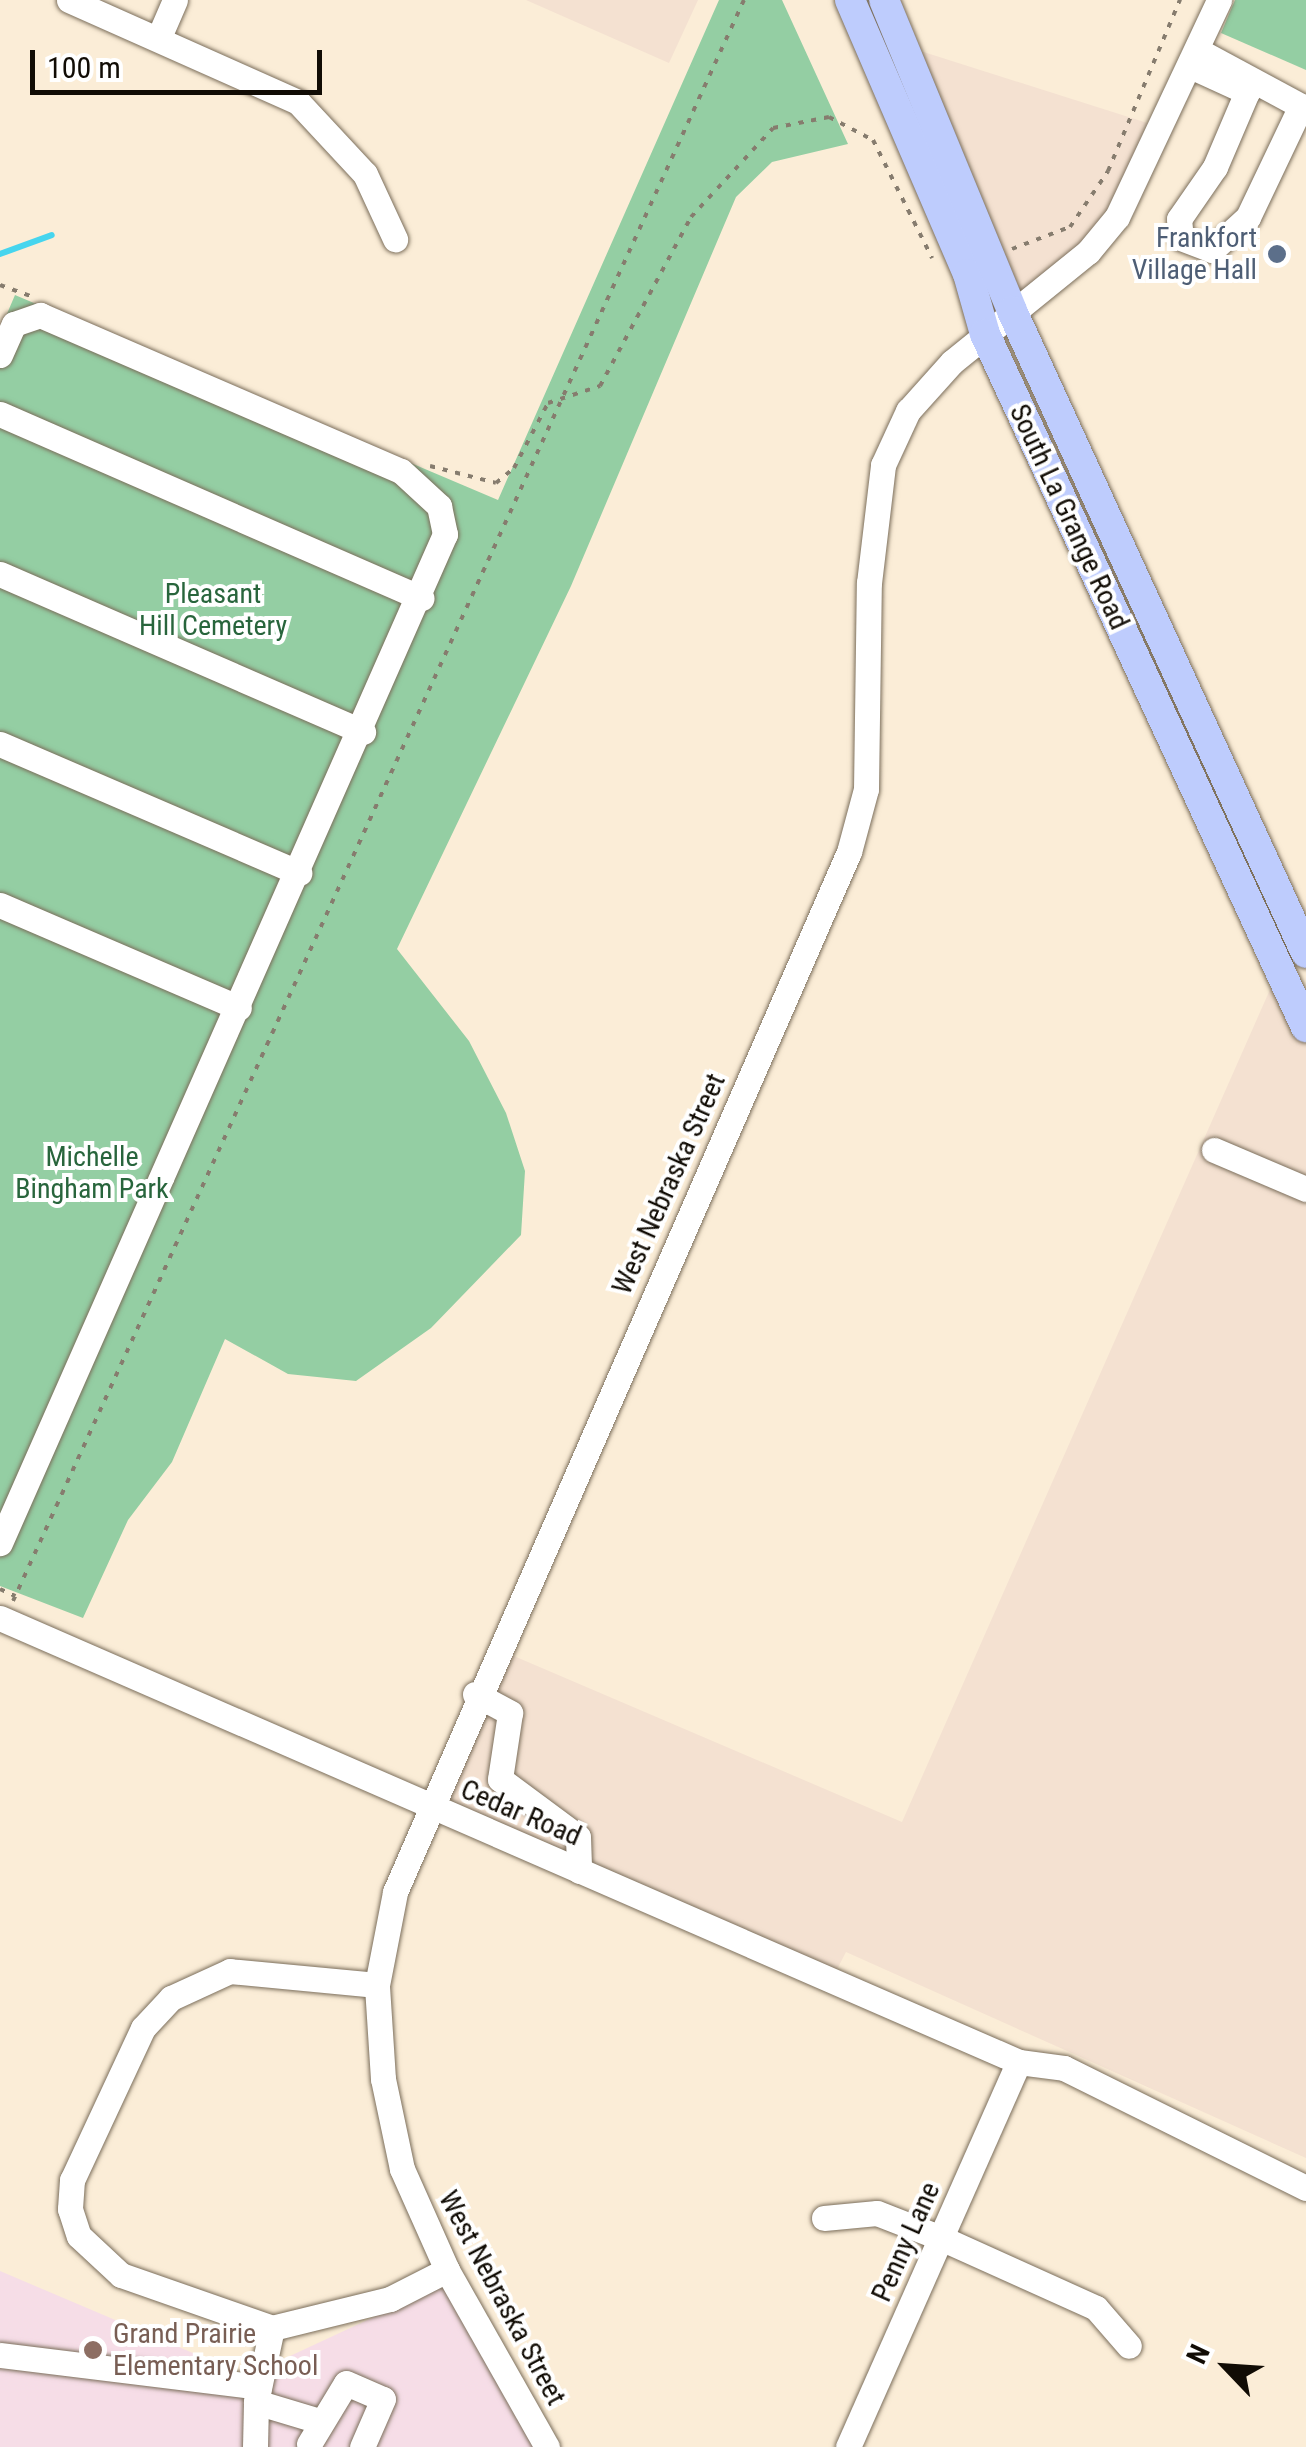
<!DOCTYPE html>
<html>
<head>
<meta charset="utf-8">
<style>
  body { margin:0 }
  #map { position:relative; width:1306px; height:2447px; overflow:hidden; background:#fbedd7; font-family:"Roboto Condensed",sans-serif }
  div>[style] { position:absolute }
  .commercial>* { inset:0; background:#f4e1d1 }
  .education>* { inset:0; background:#f6dde7 }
  .green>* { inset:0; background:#94cea3 }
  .stream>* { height:6px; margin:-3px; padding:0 3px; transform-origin:3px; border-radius:3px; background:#46d5ee }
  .path>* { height:4px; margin-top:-2px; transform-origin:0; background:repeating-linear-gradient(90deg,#867c6e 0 5px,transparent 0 13px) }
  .roads { filter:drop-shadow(0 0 2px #7b6e5b) drop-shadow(0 0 2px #7b6e5b) }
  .minor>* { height:25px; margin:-12.5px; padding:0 12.5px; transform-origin:12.5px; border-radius:12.5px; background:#fff }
  .major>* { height:30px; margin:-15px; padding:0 15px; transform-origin:15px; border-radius:15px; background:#beccfd }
  .dots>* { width:28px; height:28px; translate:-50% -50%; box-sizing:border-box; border:5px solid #fff; border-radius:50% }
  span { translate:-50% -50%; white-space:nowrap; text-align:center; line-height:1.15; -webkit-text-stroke:8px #fff; paint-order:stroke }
  .service-label { font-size:28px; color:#4e5e75 }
  .right { translate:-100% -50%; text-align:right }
  .street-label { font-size:28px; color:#110c05 }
  .park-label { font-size:28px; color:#28653c }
  .education-label { font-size:28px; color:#785e54 }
  .left { translate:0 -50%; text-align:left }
  .north { position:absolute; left:1176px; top:2317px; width:100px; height:100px; -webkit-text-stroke:8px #fff; paint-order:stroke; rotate:295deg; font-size:28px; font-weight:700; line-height:40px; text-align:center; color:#110c05 }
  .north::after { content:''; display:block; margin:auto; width:35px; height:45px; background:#110c05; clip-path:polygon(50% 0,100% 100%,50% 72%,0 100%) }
  .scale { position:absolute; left:30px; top:50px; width:292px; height:45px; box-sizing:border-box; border:5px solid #110c05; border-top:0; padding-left:12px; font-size:30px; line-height:35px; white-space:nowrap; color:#110c05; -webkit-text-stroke:8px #fff; paint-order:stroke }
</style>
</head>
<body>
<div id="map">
  <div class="commercial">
    <i style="clip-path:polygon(526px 0,698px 0,669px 63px)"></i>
    <i style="clip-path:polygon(911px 48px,1160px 127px,1113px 215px,1013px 304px)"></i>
    <i style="clip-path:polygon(1276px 976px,1306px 1039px,1306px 2158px,846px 1952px,833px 1977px,433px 1802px,500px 1650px,902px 1822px)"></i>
  </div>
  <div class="education">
    <i style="clip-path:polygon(0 2271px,247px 2376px,447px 2283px,536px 2447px,0 2447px)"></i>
  </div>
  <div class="green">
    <i style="clip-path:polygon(719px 0,782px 0,848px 144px,772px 162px,736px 197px,571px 586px,397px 949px,469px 1041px,506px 1113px,525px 1171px,521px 1235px,431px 1328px,356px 1381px,288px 1374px,225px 1339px,172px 1462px,128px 1520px,83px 1618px,0 1586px,0 330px,15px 295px,498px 500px)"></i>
    <i style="clip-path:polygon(1235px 0,1306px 0,1306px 70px,1221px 33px)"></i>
  </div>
  <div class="stream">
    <i style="left:0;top:254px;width:55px;rotate:-20.1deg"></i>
  </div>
  <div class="path">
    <i style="left:1012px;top:249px;width:62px;rotate:-20.8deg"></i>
    <i style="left:1070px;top:227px;width:68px;rotate:-55.8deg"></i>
    <i style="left:1108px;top:171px;width:186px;rotate:-67.2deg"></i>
    <i style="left:0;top:285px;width:32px;rotate:20deg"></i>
    <i style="left:430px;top:466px;width:68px;rotate:14.4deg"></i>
    <i style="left:496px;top:483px;width:23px;rotate:-40deg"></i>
    <i style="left:514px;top:468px;width:73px;rotate:-62.4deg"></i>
    <i style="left:548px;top:403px;width:55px;rotate:-18.1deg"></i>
    <i style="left:600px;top:386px;width:192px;rotate:-61.7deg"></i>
    <i style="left:691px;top:217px;width:121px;rotate:-47.3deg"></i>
    <i style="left:773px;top:128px;width:57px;rotate:-11.1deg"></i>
    <i style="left:829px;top:117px;width:50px;rotate:27.6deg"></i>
    <i style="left:873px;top:140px;width:132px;rotate:63.4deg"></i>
    <i style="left:0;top:1589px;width:17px;rotate:25deg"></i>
    <i style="left:13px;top:1601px;width:1760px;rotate:-65.46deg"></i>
  </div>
  <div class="roads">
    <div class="minor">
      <i style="left:69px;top:0;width:251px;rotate:24deg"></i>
      <i style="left:298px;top:102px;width:98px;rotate:47.1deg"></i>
      <i style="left:365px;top:174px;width:72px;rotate:65.2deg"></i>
      <i style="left:159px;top:37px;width:40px;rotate:-66.6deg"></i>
      <i style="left:1190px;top:66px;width:63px;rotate:24.5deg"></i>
      <i style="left:1247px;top:92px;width:82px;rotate:113.1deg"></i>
      <i style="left:1215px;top:167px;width:63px;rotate:124.7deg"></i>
      <i style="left:1179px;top:219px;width:19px;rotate:84deg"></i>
      <i style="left:1181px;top:238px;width:33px;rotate:21deg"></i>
      <i style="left:1212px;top:250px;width:49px;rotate:-42.5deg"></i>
      <i style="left:1248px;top:217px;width:123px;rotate:-64.5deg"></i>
      <i style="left:1301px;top:106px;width:118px;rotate:-151.7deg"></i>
      <i style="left:0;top:355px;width:34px;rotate:-66deg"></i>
      <i style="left:14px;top:324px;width:28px;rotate:-19deg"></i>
      <i style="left:40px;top:315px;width:393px;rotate:23.4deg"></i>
      <i style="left:401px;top:471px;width:52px;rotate:42.6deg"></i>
      <i style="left:439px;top:506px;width:29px;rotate:78deg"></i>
      <i style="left:445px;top:534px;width:1103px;rotate:113.8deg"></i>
      <i style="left:0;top:414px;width:460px;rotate:23.6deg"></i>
      <i style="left:0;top:574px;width:396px;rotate:23.5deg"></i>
      <i style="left:0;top:744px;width:326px;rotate:23.3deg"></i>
      <i style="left:0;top:905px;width:260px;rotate:23.3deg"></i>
      <i style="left:1214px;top:1150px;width:100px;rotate:23deg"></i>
      <i style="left:0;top:1618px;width:1112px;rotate:23.54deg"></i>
      <i style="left:1019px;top:2062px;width:45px;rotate:7.6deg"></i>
      <i style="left:1064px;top:2068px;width:270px;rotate:26.4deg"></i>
      <i style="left:475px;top:1694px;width:40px;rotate:28deg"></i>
      <i style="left:510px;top:1713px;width:67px;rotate:98.6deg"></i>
      <i style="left:500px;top:1779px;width:97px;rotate:36.6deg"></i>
      <i style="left:578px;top:1837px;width:34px;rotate:88deg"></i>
      <i style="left:377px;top:1985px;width:148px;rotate:-174.6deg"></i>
      <i style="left:230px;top:1971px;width:65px;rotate:155.4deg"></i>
      <i style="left:171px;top:1998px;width:41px;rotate:133deg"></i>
      <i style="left:143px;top:2028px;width:168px;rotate:115deg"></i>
      <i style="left:72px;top:2180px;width:29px;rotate:94deg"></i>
      <i style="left:70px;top:2209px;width:28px;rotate:72deg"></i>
      <i style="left:79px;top:2236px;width:57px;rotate:42.9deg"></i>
      <i style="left:121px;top:2275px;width:160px;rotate:19.3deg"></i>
      <i style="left:272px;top:2328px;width:122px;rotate:-13.8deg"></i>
      <i style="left:390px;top:2299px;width:64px;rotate:-27deg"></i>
      <i style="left:824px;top:2218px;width:53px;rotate:-5.4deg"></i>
      <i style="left:877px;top:2213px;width:69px;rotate:21.3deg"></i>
      <i style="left:941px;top:2238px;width:170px;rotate:24.3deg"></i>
      <i style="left:1096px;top:2308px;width:50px;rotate:49deg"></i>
      <i style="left:272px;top:2328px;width:76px;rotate:102.2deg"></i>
      <i style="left:256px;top:2402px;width:66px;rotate:16.8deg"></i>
      <i style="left:0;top:2355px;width:261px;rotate:7deg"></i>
      <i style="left:309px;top:2444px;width:71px;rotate:-58.8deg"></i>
      <i style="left:346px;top:2383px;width:40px;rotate:23.4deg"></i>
      <i style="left:383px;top:2399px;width:52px;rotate:113.6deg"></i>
      <i style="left:255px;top:2447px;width:45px;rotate:-88.7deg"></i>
      <i style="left:547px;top:2447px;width:203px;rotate:-119.5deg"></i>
      <i style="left:447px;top:2270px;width:111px;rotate:-114deg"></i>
      <i style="left:402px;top:2169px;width:92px;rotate:-101.9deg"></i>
      <i style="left:383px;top:2079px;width:94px;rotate:-93.7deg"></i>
      <i style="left:377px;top:1985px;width:95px;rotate:-79deg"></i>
      <i style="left:395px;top:1892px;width:1135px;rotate:-66.42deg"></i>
      <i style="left:849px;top:852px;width:65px;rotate:-74.9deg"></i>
      <i style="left:866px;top:789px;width:206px;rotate:-89.2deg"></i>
      <i style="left:869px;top:583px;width:119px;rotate:-83.2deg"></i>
      <i style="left:883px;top:465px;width:60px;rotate:-65.2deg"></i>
      <i style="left:908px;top:411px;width:66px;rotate:-48.1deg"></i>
      <i style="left:952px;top:362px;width:175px;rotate:-39deg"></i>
      <i style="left:1088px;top:252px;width:45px;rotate:-50.4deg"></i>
      <i style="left:1117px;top:217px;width:240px;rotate:-64.8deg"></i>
      <i style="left:848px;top:2447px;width:421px;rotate:-66.1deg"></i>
    </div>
    <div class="major">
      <i style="left:850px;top:0;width:298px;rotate:66.7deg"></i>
      <i style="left:968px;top:274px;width:62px;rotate:74.2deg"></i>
      <i style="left:985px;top:334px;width:764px;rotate:65.15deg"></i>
      <i style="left:884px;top:0;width:336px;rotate:67.6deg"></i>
      <i style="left:1012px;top:311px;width:706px;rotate:65.39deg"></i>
    </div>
  </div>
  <div class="dots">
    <i style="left:1277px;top:254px;background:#5c6f8a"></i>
    <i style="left:93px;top:2350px;background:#8d6e63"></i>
  </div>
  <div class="service-label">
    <span class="right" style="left:1257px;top:254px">Frankfort<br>Village Hall</span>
  </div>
  <div class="street-label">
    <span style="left:1069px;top:517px;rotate:65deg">South La Grange Road</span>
    <span style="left:669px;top:1184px;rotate:-66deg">West Nebraska Street</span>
    <span style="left:521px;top:1813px;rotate:23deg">Cedar Road</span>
    <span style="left:906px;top:2242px;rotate:-66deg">Penny Lane</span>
    <span style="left:502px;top:2298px;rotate:62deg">West Nebraska Street</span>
  </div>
  <div class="park-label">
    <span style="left:213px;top:610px">Pleasant<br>Hill Cemetery</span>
    <span style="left:92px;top:1173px">Michelle<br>Bingham Park</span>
  </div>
  <div class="education-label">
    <span class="left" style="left:113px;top:2350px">Grand Prairie<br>Elementary School</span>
  </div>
  <div class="north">N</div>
  <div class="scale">100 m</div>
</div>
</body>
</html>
